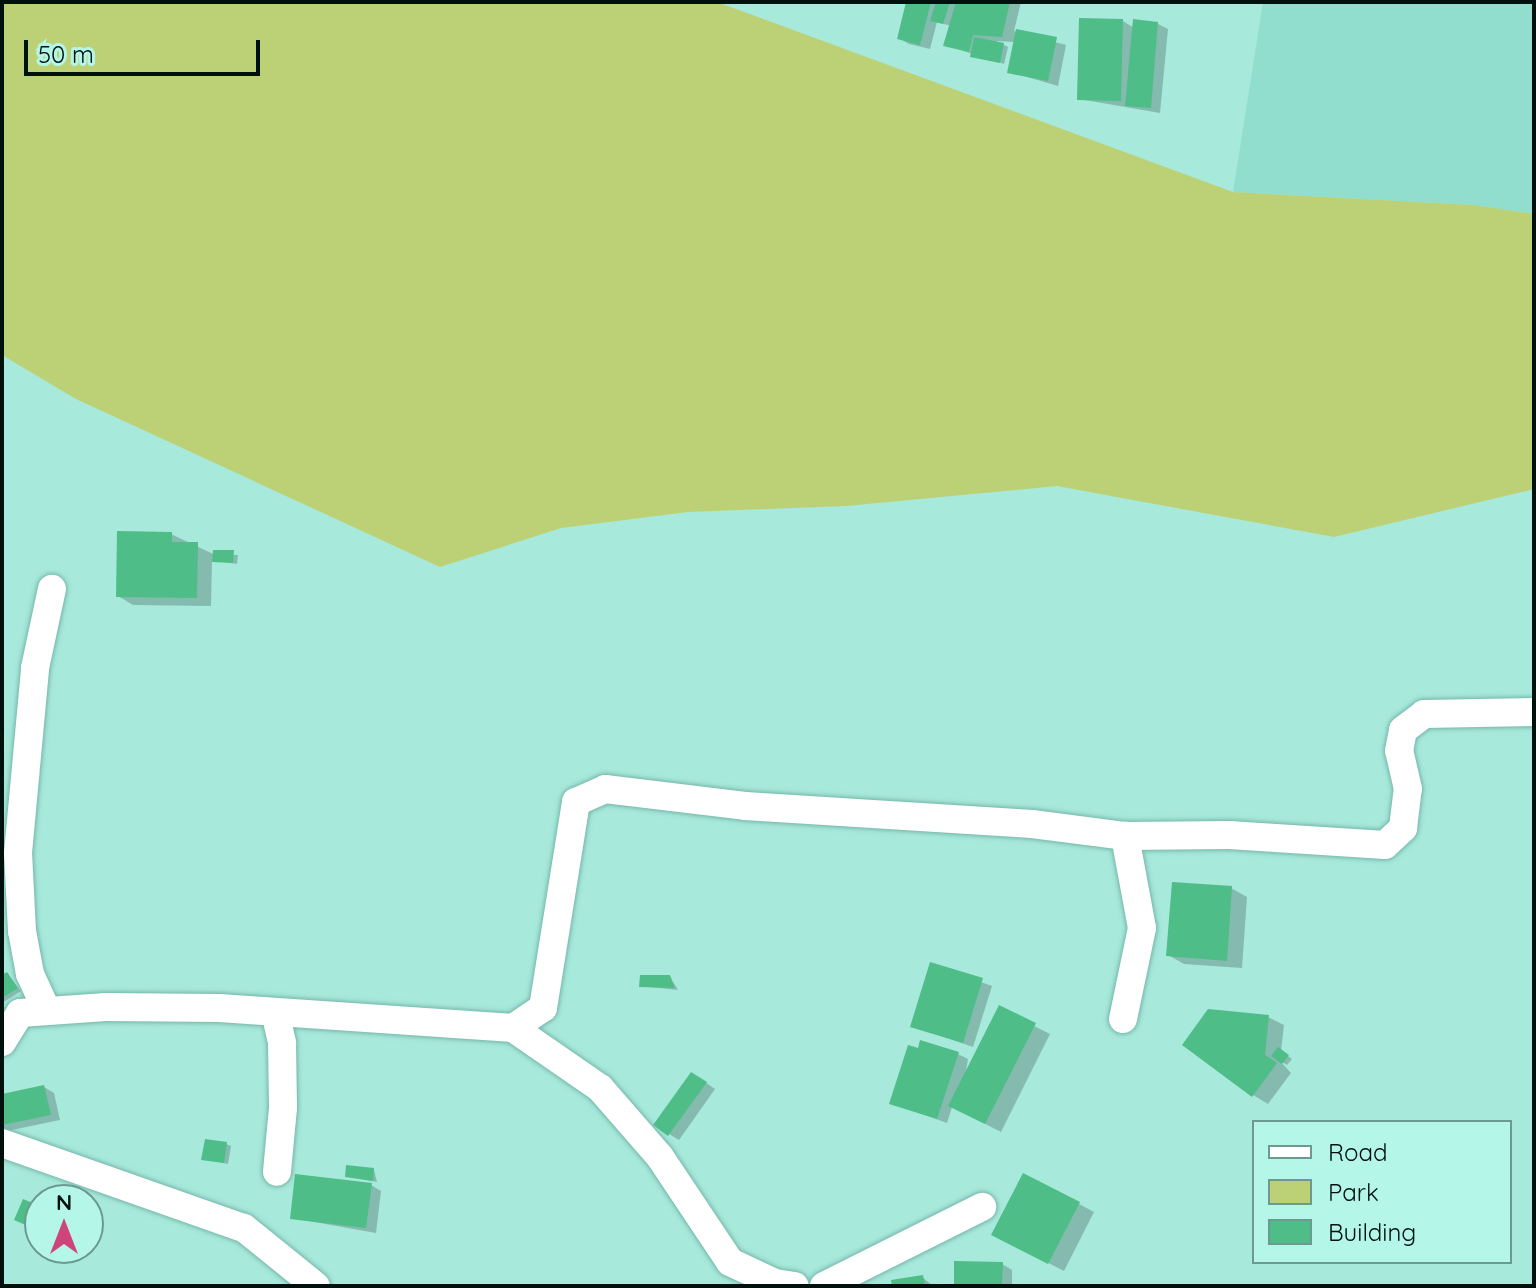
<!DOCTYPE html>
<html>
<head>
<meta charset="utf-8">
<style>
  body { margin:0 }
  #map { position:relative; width:1536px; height:1288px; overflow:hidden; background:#a7e9db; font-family:Quicksand,sans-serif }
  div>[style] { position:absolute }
  .built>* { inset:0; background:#92dece }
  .green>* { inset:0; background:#bcd175 }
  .shadow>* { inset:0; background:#0003 }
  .building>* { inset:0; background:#4ebd88 }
  .roads { filter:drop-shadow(0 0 2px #76b7aa) drop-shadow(0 0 2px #76b7aa) }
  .street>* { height:28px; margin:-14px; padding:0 14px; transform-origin:14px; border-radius:14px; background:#fff }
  span { translate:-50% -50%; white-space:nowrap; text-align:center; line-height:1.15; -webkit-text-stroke:6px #b4f6e8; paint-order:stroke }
  .frame { position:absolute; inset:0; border:4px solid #00110d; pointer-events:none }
  .legend { position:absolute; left:1252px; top:1120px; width:260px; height:144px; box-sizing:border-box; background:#b4f6e8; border:2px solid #6c9a90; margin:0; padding:10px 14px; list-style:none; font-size:24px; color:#00110d }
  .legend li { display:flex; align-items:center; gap:16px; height:40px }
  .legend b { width:40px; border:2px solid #6c9a90 }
  .north { position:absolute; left:24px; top:1184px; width:80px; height:80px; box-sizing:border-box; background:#b4f6e8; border:2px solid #6c9a90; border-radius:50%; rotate:0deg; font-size:22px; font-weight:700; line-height:32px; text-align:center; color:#00110d }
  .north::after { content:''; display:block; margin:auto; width:28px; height:36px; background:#cf457b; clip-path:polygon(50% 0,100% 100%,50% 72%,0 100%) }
  .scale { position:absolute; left:24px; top:40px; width:236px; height:36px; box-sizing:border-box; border:4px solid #00110d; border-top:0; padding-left:10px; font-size:24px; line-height:28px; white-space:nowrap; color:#00110d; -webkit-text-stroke:6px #b4f6e8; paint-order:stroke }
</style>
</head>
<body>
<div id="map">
  <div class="built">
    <i style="clip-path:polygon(1263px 2px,1534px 2px,1534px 214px,1474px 205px,1233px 192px)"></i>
  </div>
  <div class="green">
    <i style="clip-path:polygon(2px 2px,717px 2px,1233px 192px,1474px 205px,1534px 214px,1534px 489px,1334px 537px,1057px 486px,846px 506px,688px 512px,561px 528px,440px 567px,76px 399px,2px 355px)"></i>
  </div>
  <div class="shadow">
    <i style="clip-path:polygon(908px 2px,1021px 2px,1014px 31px,1066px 45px,1058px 86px,1010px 72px,1016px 42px,996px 41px,1008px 47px,1004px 64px,945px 45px,951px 26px,937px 22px,930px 49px,909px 44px,899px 38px)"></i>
    <i style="clip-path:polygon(1123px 21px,1134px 28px,1158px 24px,1168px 29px,1160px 113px,1079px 99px)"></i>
    <i style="clip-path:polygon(171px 534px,215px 555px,238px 555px,237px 564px,212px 560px,211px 606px,133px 605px,118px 596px)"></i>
    <i style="clip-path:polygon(1231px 888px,1247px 897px,1242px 968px,1184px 964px,1168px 955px)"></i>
    <i style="clip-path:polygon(931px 964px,992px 986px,973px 1047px,912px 1026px)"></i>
    <i style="clip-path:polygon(7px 974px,21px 991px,2px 1003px,2px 978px)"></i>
    <i style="clip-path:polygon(670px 977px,678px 990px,641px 986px)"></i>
    <i style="clip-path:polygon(999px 1008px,1050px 1034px,1001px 1132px,952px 1107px,947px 1123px,892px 1103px,958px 1054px,968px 1059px,965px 1077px)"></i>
    <i style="clip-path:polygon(1268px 1017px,1284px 1025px,1281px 1051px,1292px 1059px,1287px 1065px,1280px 1061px,1291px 1073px,1268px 1104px,1253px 1095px)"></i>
    <i style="clip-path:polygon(702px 1080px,715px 1089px,679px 1140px,669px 1134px)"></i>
    <i style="clip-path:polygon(44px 1087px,54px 1093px,60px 1120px,2px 1132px,2px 1096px)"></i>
    <i style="clip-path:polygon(226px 1144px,231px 1146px,228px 1164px,204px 1159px)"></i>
    <i style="clip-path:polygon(374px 1170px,377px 1182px,347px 1176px)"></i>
    <i style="clip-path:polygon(371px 1185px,381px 1191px,376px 1233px,292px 1218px)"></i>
    <i style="clip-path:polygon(1079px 1204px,1094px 1212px,1064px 1271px,1009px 1243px)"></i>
    <i style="clip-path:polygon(1002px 1264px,1012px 1270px,1012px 1286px,956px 1286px)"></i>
    <i style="clip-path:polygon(922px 1277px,933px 1286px,894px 1286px)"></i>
  </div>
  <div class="building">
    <i style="clip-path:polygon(906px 2px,931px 2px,920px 45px,897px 39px)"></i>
    <i style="clip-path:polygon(936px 2px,950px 2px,943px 24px,930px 21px)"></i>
    <i style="clip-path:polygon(956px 2px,1010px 2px,1002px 37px,973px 35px,969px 52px,943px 46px)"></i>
    <i style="clip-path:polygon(1079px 18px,1123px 19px,1121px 101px,1077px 100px)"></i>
    <i style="clip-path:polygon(1133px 19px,1158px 22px,1151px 108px,1125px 106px)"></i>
    <i style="clip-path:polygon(1016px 29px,1057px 37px,1048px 81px,1007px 73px)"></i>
    <i style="clip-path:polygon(974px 37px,1004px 43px,1000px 63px,970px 57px)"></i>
    <i style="clip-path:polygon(117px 531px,172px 532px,172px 542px,198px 542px,197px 598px,116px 597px)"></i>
    <i style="clip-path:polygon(213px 550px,234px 550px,233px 563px,212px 562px)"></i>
    <i style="clip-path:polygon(1172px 882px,1232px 886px,1227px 961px,1166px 956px)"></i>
    <i style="clip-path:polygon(930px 962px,983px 978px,963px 1043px,910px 1027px)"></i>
    <i style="clip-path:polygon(7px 972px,18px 988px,2px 998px,2px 975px)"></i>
    <i style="clip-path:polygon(640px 975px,670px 975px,675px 988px,639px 987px)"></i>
    <i style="clip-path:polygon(999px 1005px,1036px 1023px,985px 1124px,948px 1106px)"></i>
    <i style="clip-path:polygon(1208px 1009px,1269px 1015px,1265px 1055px,1277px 1063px,1252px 1097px,1182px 1045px)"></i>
    <i style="clip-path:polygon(920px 1040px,959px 1052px,937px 1119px,889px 1104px,908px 1045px,918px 1048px)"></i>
    <i style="clip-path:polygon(1278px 1047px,1289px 1055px,1282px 1064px,1271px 1056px)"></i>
    <i style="clip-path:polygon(691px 1072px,707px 1082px,668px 1136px,653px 1125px)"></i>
    <i style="clip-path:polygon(44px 1085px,51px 1115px,2px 1125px,2px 1094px)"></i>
    <i style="clip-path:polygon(205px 1139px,227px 1142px,224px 1163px,201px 1160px)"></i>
    <i style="clip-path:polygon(346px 1165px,374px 1168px,373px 1181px,345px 1177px)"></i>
    <i style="clip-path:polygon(1023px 1173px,1080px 1202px,1048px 1264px,991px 1235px)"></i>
    <i style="clip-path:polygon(295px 1174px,372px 1183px,366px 1228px,290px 1219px)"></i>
    <i style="clip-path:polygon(23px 1199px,40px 1206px,40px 1231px,14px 1220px)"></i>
    <i style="clip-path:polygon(954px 1261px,1003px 1262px,1002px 1286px,954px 1286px)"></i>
    <i style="clip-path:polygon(923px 1275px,925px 1286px,892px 1286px,891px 1280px)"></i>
  </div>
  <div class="roads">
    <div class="street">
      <i style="left:47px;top:1011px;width:41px;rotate:-114.7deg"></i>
      <i style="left:30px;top:974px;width:44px;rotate:-100.5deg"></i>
      <i style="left:22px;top:931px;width:78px;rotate:-92.9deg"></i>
      <i style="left:18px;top:853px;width:186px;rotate:-84.7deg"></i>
      <i style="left:35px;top:668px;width:81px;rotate:-77.9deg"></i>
      <i style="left:275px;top:1012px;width:32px;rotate:77deg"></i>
      <i style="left:282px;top:1043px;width:65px;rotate:89.1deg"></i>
      <i style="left:283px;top:1108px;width:64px;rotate:95.4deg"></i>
      <i style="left:1123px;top:1019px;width:93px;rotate:-78.2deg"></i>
      <i style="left:1142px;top:928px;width:94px;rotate:-100.5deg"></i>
      <i style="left:513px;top:1028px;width:36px;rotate:-34deg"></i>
      <i style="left:543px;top:1008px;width:209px;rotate:-80.9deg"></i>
      <i style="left:576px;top:802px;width:32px;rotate:-24deg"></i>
      <i style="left:605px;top:789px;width:141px;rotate:6.9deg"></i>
      <i style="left:745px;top:806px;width:288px;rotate:3.6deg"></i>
      <i style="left:1032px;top:824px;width:94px;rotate:7.4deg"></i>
      <i style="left:1125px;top:836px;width:104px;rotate:-0.6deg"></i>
      <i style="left:1229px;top:835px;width:156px;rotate:3.7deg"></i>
      <i style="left:1385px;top:845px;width:25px;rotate:-43deg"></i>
      <i style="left:1403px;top:828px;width:39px;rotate:-83deg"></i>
      <i style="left:1408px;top:789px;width:39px;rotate:-103deg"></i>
      <i style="left:1399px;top:751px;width:21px;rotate:-79deg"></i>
      <i style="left:1403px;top:730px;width:26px;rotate:-37deg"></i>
      <i style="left:1424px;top:714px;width:110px;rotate:-1deg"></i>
      <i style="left:2px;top:1042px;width:34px;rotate:-58deg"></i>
      <i style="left:20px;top:1013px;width:86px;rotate:-4deg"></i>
      <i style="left:106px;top:1007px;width:113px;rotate:0.5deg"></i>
      <i style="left:219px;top:1008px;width:295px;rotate:3.9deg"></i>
      <i style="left:513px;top:1028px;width:106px;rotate:34.6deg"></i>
      <i style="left:600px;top:1088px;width:91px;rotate:49deg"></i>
      <i style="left:660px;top:1157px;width:126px;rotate:56.3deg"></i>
      <i style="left:730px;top:1262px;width:50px;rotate:25deg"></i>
      <i style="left:775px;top:1283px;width:20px;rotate:9deg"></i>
      <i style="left:2px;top:1143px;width:256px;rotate:19.4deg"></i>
      <i style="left:244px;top:1228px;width:92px;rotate:38.9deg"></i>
      <i style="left:824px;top:1286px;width:177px;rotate:-26.6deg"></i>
    </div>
  </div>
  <div class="frame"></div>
  <ul class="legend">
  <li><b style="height:10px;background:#fff"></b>Road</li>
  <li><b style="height:22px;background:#bcd175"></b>Park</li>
  <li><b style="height:22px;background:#4ebd88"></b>Building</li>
  </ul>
  <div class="north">N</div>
  <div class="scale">50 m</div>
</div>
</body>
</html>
